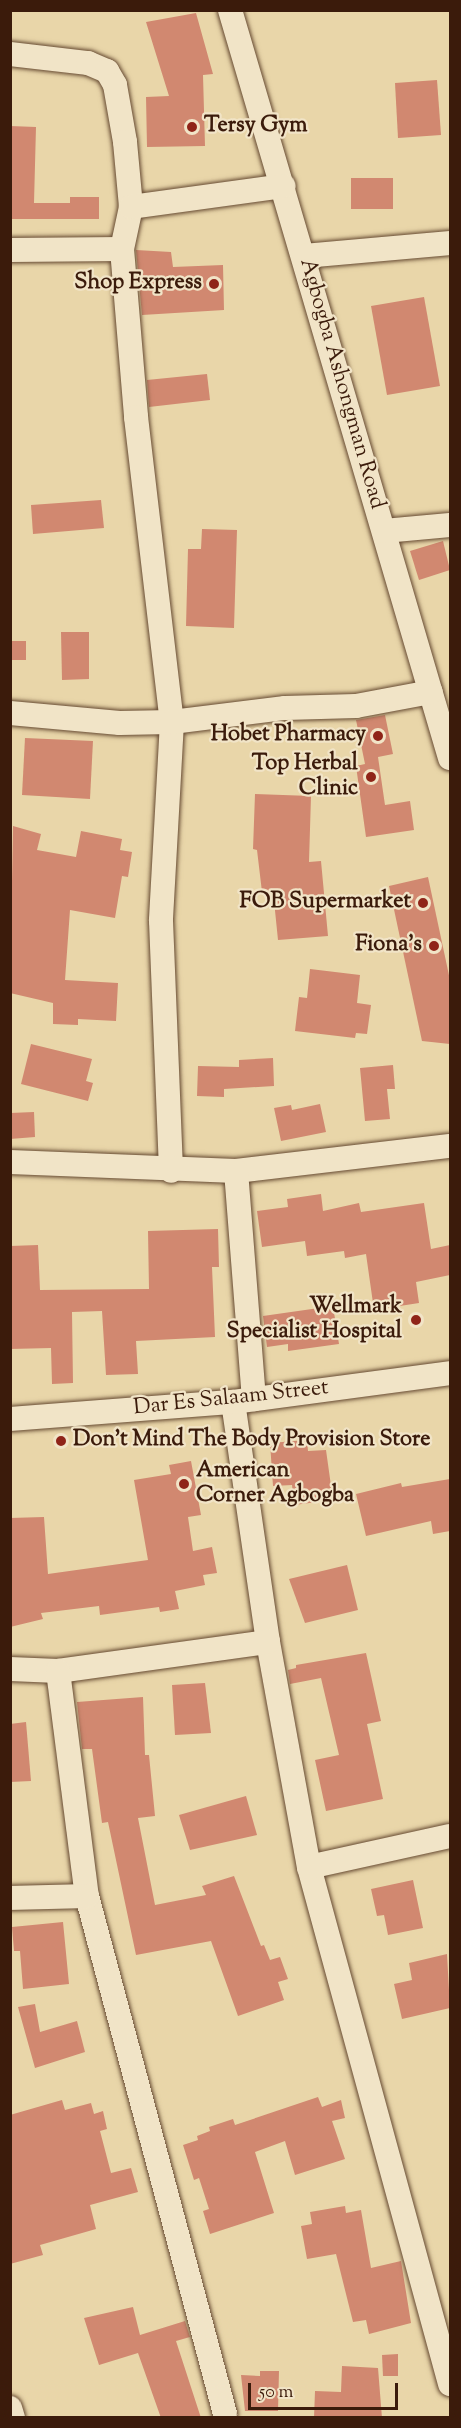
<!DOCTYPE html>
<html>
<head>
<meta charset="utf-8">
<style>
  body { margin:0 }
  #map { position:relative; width:461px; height:2428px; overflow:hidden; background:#e9d6a9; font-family:"Sorts Mill Goudy",serif }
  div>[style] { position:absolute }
  .building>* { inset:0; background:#d18870 }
  .roads { filter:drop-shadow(0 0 2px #664a32) drop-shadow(0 0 2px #664a32) }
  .minor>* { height:24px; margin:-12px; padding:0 12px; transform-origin:12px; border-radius:12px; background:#f1e4c7 }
  .dots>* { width:16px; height:16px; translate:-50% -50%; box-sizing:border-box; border:3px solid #f1e4c7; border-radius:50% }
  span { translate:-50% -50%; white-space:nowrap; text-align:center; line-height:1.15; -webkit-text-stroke:4.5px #f1e4c7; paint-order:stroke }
  .poi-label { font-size:22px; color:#3b1b0b; font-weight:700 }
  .left { translate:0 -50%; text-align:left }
  .right { translate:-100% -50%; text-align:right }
  .street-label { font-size:22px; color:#3b1b0b }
  .frame { position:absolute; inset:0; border:12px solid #3b1b0b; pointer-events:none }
  .scale { position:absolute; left:248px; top:2383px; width:150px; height:27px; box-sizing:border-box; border:3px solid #3b1b0b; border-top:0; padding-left:8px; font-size:18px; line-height:21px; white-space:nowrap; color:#3b1b0b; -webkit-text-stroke:4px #f1e4c7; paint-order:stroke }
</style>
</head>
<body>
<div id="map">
  <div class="building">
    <i style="clip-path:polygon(196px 13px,213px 74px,203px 75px,205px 146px,147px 147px,146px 97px,169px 96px,146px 22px)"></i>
    <i style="clip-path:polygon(437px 80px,441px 135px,398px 138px,395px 83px)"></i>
    <i style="clip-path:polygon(10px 126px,36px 127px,34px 203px,70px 203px,70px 197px,99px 197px,99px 219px,10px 219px)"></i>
    <i style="clip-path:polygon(351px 178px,393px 178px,393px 209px,351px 209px)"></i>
    <i style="clip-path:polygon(136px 250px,171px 252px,173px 267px,223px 265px,224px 310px,142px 315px)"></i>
    <i style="clip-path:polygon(424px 297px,440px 386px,387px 395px,371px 306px)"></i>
    <i style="clip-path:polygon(207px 374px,210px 400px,149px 407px,147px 380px)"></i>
    <i style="clip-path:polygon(101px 500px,104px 528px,33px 534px,31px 505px)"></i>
    <i style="clip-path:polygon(202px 529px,237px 530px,234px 628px,186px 626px,188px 549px,201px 549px)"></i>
    <i style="clip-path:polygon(443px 541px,450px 570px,419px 580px,410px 551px)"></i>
    <i style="clip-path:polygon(61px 632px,89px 632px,89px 679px,62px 680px)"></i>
    <i style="clip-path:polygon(10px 641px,26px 641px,26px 660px,10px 660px)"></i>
    <i style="clip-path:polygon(385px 715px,393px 754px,378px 757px,385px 805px,410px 801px,414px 830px,366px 837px,356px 766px,365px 764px,356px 720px)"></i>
    <i style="clip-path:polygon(25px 738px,93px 741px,90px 799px,22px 795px)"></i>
    <i style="clip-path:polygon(255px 794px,311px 796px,309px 862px,321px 861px,328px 936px,278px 940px,273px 891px,262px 892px,257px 850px,253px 849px)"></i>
    <i style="clip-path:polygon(13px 826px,41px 834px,37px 850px,76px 857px,81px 831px,122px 839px,120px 850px,132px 852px,128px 877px,122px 876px,115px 918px,70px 910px,65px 980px,118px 983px,116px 1021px,78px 1019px,78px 1025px,53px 1024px,53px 1003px,10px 993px)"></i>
    <i style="clip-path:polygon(428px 877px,450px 980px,450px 1044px,422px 1041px,389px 886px)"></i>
    <i style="clip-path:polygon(310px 969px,360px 975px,357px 1003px,371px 1005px,367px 1034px,356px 1033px,355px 1038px,295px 1031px,299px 997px,307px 998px)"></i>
    <i style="clip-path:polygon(31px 1044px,92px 1059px,86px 1081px,93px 1083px,88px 1101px,21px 1084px)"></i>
    <i style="clip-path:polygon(273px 1058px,274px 1086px,224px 1089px,224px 1097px,197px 1096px,198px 1066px,239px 1067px,239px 1060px)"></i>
    <i style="clip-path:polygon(393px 1065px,395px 1089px,387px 1089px,390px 1119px,365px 1121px,360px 1068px)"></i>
    <i style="clip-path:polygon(320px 1104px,326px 1132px,281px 1141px,274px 1108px,291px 1105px,292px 1110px)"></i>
    <i style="clip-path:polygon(34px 1112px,35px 1137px,10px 1139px,10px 1113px)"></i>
    <i style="clip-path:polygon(321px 1194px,323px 1211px,359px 1203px,361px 1212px,424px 1203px,431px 1249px,450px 1245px,450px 1275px,416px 1282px,419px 1303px,374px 1310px,366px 1254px,345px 1258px,344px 1251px,307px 1256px,305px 1241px,262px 1247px,257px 1211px,288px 1207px,287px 1199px)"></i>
    <i style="clip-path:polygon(218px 1229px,219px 1267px,212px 1267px,215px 1337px,136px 1341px,138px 1374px,106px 1375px,102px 1311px,72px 1312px,73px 1383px,52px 1384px,51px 1348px,10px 1349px,10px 1246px,38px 1245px,40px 1290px,149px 1289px,148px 1231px)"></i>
    <i style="clip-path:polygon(333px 1306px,339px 1344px,288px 1351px,288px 1344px,267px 1347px,263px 1316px)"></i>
    <i style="clip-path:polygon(307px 1440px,308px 1451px,326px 1450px,333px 1500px,294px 1505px,292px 1485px,273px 1486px,270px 1443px)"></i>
    <i style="clip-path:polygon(191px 1461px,201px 1515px,188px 1517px,193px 1551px,212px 1547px,217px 1573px,203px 1575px,205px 1585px,175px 1591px,179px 1609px,160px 1612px,159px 1607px,100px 1615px,99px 1606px,41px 1613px,43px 1619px,10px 1627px,10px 1518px,44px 1517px,48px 1574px,148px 1560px,134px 1480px,171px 1474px,169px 1465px)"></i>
    <i style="clip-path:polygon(450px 1479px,450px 1531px,433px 1534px,431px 1521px,366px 1536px,356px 1494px,401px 1483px,402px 1487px)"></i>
    <i style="clip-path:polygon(347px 1565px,358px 1610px,305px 1623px,289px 1579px)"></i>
    <i style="clip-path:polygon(366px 1653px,381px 1721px,367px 1724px,383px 1799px,326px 1811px,315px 1760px,339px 1755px,321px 1678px,290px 1684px,288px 1670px,296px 1668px,296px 1665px)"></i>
    <i style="clip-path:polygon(205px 1683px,211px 1733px,175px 1735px,172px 1685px)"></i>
    <i style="clip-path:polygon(143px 1697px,145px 1755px,149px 1755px,155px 1816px,138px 1818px,155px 1905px,206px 1895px,202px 1886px,234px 1876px,261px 1946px,264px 1945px,270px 1960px,280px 1957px,288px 1979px,278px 1982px,284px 2000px,238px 2016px,211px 1941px,136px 1955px,108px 1822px,102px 1823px,92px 1749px,82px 1749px,77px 1702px)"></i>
    <i style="clip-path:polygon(26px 1722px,31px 1781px,10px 1782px,10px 1724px)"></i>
    <i style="clip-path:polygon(246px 1796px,257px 1835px,190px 1850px,179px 1815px)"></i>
    <i style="clip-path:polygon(413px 1880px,423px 1928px,388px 1935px,384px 1915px,377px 1916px,371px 1889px)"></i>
    <i style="clip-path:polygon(63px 1922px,69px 1984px,23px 1989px,20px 1951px,14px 1951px,12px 1927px)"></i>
    <i style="clip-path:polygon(447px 1954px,450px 2008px,402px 2019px,394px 1984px,412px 1980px,409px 1963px)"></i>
    <i style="clip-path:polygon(35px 2004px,40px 2032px,77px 2021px,85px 2052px,35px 2068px,18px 2007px)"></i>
    <i style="clip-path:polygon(318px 2097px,322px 2107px,341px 2100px,345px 2118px,332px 2121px,345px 2159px,295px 2175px,285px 2141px,255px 2152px,274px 2213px,210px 2234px,203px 2211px,209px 2209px,199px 2178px,194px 2180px,183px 2145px,198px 2140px,197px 2136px,210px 2131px,209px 2127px,233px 2119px,235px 2125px)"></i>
    <i style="clip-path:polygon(62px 2100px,65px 2110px,91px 2103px,94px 2114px,103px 2111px,107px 2129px,100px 2131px,111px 2173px,131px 2168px,138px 2192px,90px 2205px,96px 2229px,40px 2245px,43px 2255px,10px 2264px,10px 2115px)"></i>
    <i style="clip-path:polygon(345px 2206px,346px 2213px,361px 2210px,371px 2268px,401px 2261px,411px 2323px,369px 2334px,366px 2320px,353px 2322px,336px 2254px,307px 2259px,301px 2226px,312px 2224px,310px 2212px)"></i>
    <i style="clip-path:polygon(133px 2307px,140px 2335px,185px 2321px,190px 2337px,176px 2341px,201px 2418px,161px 2418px,138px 2353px,99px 2365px,84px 2318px)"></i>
    <i style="clip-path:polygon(398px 2354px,398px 2376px,383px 2376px,382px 2355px)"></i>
    <i style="clip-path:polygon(342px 2366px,378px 2368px,382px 2418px,314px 2418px,315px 2391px,341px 2392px)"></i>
    <i style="clip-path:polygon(260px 2371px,279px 2371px,278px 2411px,245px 2411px,241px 2375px,260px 2376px)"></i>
  </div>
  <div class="roads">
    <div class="minor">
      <i style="left:230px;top:10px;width:780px;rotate:73.61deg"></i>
      <i style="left:10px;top:54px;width:79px;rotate:6.6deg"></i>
      <i style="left:88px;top:63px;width:21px;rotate:23deg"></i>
      <i style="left:107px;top:71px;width:16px;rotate:60deg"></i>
      <i style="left:115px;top:85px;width:58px;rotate:80deg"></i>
      <i style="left:125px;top:142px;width:65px;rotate:84.7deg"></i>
      <i style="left:131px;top:207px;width:43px;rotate:102.1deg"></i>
      <i style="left:122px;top:249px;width:169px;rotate:85.2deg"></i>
      <i style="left:136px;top:417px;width:307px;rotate:83.3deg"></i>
      <i style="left:172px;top:722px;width:199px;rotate:93.2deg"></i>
      <i style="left:161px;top:921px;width:250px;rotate:87.7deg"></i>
      <i style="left:131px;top:207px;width:154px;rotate:-7.8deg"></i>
      <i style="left:10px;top:250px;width:112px;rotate:-0.5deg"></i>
      <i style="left:304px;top:256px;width:147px;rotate:-5.1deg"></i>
      <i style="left:384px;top:531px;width:66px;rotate:-5.2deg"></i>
      <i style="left:10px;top:713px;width:110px;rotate:5.2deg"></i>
      <i style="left:120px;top:723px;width:52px;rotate:-1.1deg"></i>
      <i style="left:172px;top:722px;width:114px;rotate:-7.1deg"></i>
      <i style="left:285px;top:708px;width:71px;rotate:-1.6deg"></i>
      <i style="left:356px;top:706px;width:76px;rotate:-10.6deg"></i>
      <i style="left:10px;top:1162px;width:226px;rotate:2.3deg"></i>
      <i style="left:236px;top:1171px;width:215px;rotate:-6.7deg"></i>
      <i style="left:236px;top:1171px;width:229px;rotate:85.5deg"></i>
      <i style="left:233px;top:1402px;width:243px;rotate:81.7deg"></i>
      <i style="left:268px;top:1642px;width:229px;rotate:79.7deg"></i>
      <i style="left:309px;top:1867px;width:536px;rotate:74.74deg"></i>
      <i style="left:10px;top:1419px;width:224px;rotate:-4.4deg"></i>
      <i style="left:233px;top:1402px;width:219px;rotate:-7.6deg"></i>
      <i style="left:10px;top:1669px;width:48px;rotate:2.4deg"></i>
      <i style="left:58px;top:1671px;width:212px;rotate:-7.9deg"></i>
      <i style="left:58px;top:1671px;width:227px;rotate:82.7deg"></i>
      <i style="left:87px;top:1896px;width:536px;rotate:75.08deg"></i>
      <i style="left:309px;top:1867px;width:144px;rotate:-12.4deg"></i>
      <i style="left:10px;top:1898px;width:77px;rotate:-1.5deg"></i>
      <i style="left:10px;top:2408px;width:10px;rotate:73deg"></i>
    </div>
  </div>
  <div class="dots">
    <i style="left:192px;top:127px;background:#8f2418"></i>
    <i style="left:214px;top:284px;background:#8f2418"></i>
    <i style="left:378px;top:736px;background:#8f2418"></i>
    <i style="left:371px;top:777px;background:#8f2418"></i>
    <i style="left:423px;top:903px;background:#8f2418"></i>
    <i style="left:434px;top:946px;background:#8f2418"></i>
    <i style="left:416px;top:1320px;background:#8f2418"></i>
    <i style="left:61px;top:1441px;background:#8f2418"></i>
    <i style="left:184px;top:1484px;background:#8f2418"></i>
  </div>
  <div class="poi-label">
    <span class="left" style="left:204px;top:127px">Tersy Gym</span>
    <span class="right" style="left:202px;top:284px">Shop Express</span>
    <span class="right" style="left:366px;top:736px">Hobet Pharmacy</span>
    <span class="right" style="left:358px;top:777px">Top Herbal<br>Clinic</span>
    <span class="right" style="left:411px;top:903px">FOB Supermarket</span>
    <span class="right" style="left:422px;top:946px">Fiona's</span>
    <span class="right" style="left:402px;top:1320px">Wellmark<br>Specialist Hospital</span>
    <span class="left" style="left:73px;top:1441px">Don't Mind The Body Provision Store</span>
    <span class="left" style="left:196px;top:1484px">American<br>Corner Agbogba</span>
  </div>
  <div class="street-label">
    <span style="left:341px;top:384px;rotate:74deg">Agbogba Ashongman Road</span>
    <span style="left:231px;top:1399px;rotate:-6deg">Dar Es Salaam Street</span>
  </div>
  <div class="frame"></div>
  <div class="scale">50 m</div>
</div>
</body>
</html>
